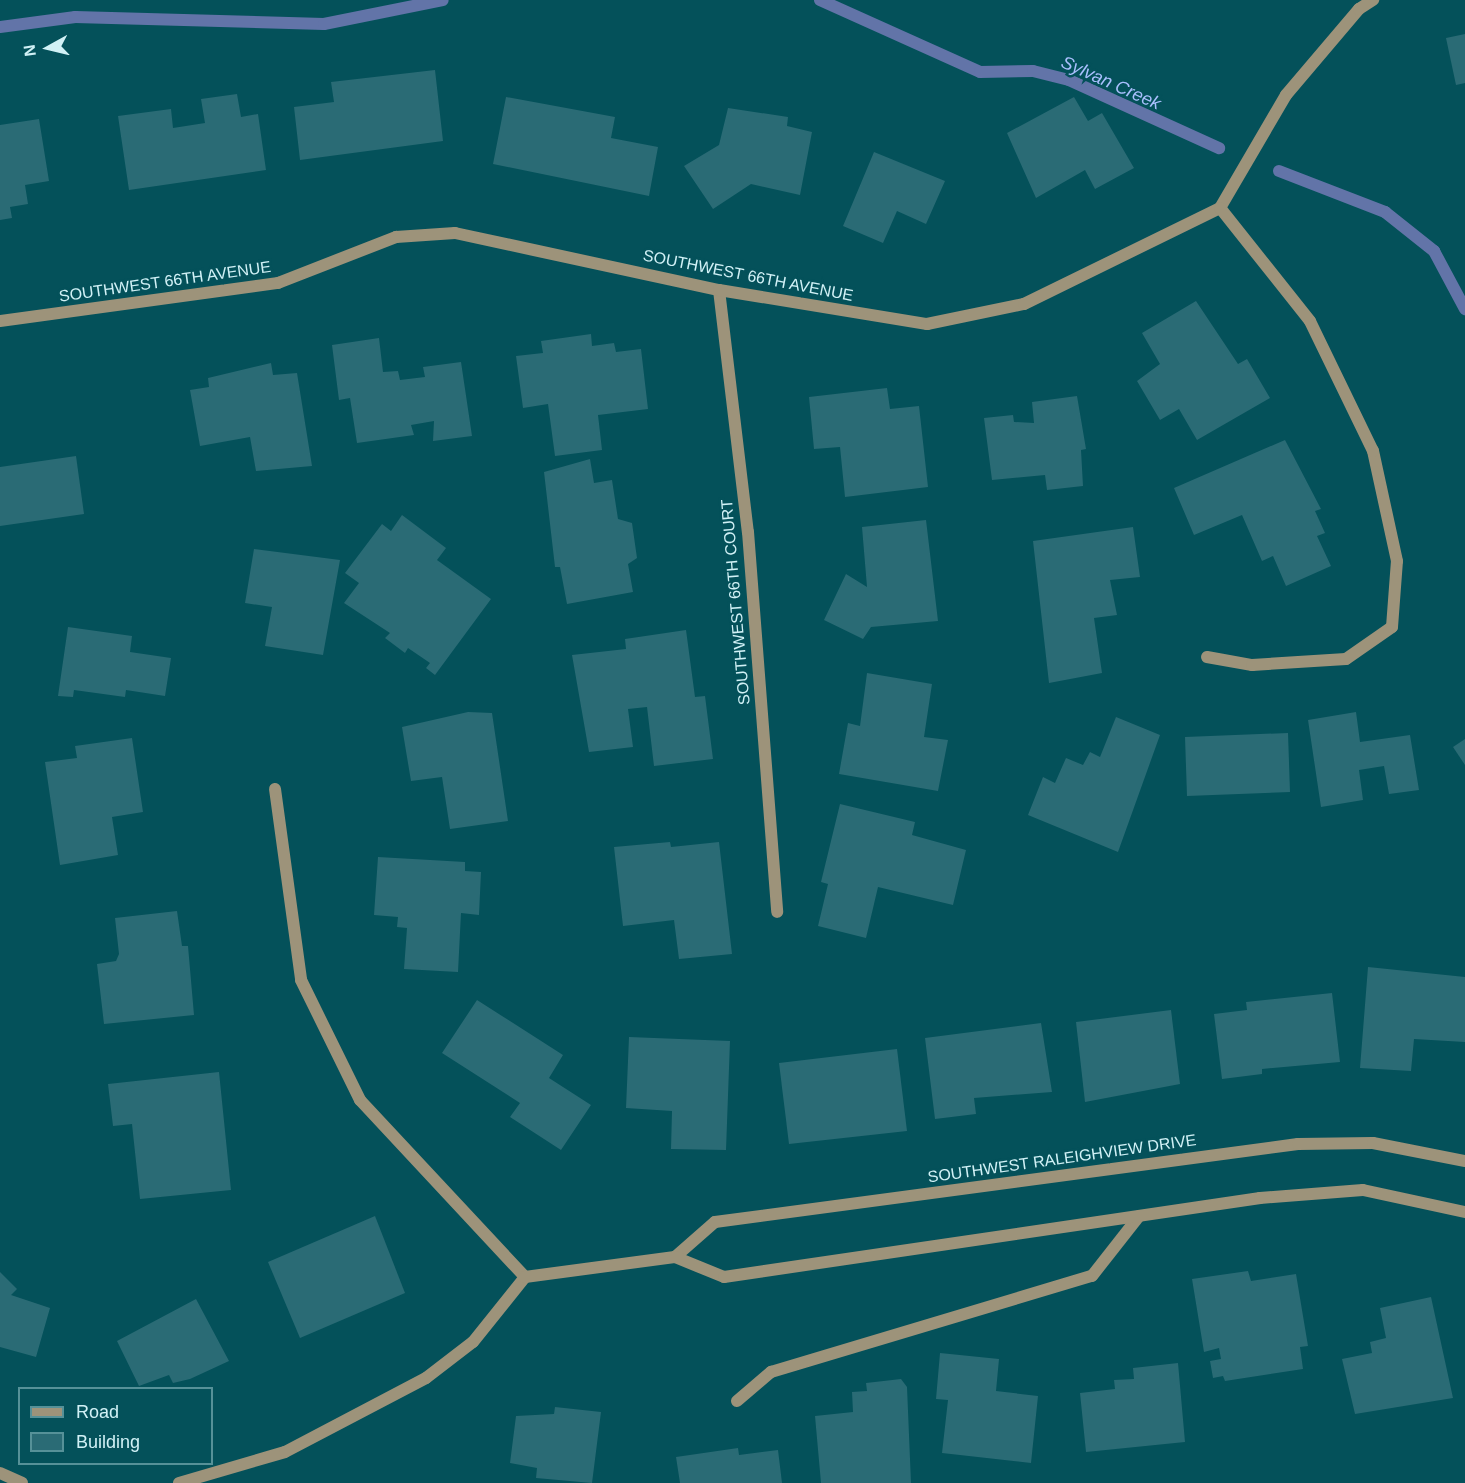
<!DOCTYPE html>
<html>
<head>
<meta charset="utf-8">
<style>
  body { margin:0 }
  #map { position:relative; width:1465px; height:1483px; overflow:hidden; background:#04515a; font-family:Helvetica,sans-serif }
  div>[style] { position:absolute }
  .stream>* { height:12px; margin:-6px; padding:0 6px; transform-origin:6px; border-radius:6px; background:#6274a8 }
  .building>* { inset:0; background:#2a6b75 }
  .lane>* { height:12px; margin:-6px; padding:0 6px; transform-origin:6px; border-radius:6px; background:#9d937a }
  .street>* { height:12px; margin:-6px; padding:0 6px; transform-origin:6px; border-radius:6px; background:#9d937a }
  span { translate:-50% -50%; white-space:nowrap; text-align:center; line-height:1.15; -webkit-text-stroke:5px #04515a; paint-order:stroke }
  .street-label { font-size:16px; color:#d1f1f6 }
  .water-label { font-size:18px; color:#a9bffd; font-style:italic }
  .legend { position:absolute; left:18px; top:1387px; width:195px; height:78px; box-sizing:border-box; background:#04515a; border:2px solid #569198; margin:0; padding:8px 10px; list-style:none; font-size:18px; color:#d1f1f6 }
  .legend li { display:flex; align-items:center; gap:12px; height:30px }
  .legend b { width:30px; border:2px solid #569198 }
  .north { position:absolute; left:18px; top:18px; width:60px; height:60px; -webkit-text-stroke:4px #04515a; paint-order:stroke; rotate:262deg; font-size:16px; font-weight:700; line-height:24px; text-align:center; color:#d1f1f6 }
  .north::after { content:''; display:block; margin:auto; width:21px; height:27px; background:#d1f1f6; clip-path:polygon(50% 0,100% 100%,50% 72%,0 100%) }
</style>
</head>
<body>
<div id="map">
  <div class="stream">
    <i style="left:820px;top:0;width:175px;rotate:24.2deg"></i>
    <i style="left:980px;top:72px;width:53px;rotate:-1.1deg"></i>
    <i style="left:1033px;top:71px;width:37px;rotate:14deg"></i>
    <i style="left:1069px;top:80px;width:165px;rotate:24.4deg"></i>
    <i style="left:0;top:27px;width:76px;rotate:-7.6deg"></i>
    <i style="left:75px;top:17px;width:249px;rotate:1.6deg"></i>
    <i style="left:324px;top:24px;width:121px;rotate:-11.4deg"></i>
    <i style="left:1279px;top:171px;width:114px;rotate:21.1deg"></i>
    <i style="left:1385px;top:212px;width:63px;rotate:38.5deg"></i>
    <i style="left:1434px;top:251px;width:66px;rotate:61.9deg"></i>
  </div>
  <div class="building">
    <i style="clip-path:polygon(1465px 34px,1465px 83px,1456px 85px,1446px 38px)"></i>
    <i style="clip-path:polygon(435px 70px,443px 141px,300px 160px,294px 107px,334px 102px,331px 82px)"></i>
    <i style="clip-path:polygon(237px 94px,241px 117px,258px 114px,266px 170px,129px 190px,118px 116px,171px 109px,173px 128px,205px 123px,201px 99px)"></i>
    <i style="clip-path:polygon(506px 97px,615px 117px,611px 138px,658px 147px,649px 196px,493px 164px)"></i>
    <i style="clip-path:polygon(1074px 97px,1088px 121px,1102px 113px,1134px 168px,1095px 189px,1085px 170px,1036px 198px,1007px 133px)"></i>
    <i style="clip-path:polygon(728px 108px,788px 117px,787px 126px,812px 132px,800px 195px,751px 184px,713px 209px,684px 166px,719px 145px)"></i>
    <i style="clip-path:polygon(39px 119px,49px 181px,25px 185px,28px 204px,10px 207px,12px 218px,0 220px,0 125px)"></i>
    <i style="clip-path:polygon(874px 152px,945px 181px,926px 224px,897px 211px,883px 243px,843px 226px)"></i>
    <i style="clip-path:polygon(1196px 301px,1238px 364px,1247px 359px,1270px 398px,1197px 440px,1179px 409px,1160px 420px,1137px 381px,1160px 364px,1142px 333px)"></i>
    <i style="clip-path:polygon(591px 334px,592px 346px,614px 343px,616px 352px,641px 349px,648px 409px,598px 415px,602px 450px,555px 456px,548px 404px,523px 408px,516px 356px,543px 353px,541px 341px)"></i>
    <i style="clip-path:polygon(379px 338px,383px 372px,398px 371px,400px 380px,425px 377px,423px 367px,461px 362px,472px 436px,433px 441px,434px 421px,411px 425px,414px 435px,357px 443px,350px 398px,339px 400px,332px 345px)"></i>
    <i style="clip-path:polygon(271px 363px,273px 375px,297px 373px,312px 466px,256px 471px,250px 437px,200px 446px,190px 390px,209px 387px,208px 378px)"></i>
    <i style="clip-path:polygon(887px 388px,890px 409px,919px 406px,928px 487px,845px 497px,840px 447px,814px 449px,809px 397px)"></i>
    <i style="clip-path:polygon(1077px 396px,1086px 449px,1081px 450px,1083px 486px,1047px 490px,1045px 475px,992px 480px,984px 418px,1013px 415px,1014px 422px,1034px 423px,1032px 402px)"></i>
    <i style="clip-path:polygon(1285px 440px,1321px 509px,1315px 511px,1325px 533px,1317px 536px,1331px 566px,1286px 586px,1273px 556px,1262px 561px,1242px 515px,1194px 535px,1174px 488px)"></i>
    <i style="clip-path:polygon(76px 456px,84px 514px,0 526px,0 467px)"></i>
    <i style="clip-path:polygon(590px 459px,594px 483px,612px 480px,618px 519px,632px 523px,637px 558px,628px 564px,633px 592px,567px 604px,560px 567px,555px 567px,544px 472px)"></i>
    <i style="clip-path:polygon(402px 515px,446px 548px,437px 560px,491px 599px,435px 675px,426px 668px,430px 663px,408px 648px,405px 653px,385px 638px,390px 633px,344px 603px,359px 583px,345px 573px,382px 524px,391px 531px)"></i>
    <i style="clip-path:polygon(926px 520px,938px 621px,871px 627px,863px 639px,824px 620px,846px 574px,867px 587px,862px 527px)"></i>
    <i style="clip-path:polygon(1133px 527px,1140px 577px,1110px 580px,1117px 615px,1094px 618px,1102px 673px,1049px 683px,1033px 541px)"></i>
    <i style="clip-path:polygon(254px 549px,340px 560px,323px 655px,265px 646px,272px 607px,245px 603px)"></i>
    <i style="clip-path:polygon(68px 627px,132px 636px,130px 652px,171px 658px,165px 696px,126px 690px,125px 697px,74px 690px,73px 697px,58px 696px)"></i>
    <i style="clip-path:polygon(686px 630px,695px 697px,705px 696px,713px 759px,654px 766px,647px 707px,628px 709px,633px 747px,589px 752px,572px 655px,626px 649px,625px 639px)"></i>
    <i style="clip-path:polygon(867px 673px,932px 684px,924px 737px,948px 740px,938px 791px,839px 774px,848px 723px,860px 726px)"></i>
    <i style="clip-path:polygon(468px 712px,492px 713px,508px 821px,450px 829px,442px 777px,411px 781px,402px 727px)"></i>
    <i style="clip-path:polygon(1356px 712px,1360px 742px,1410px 735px,1419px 790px,1389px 794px,1384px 766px,1359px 770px,1363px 800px,1321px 807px,1308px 720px)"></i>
    <i style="clip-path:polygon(1116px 717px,1160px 735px,1118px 852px,1028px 815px,1043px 777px,1055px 783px,1066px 758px,1083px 765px,1090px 752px,1100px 757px)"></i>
    <i style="clip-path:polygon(1288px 733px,1290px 792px,1187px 796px,1185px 737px)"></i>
    <i style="clip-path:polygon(132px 738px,143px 812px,112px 817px,118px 855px,60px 865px,45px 762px,77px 758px,75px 746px)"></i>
    <i style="clip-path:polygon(1465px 739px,1465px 765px,1453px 747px)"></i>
    <i style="clip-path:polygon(840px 804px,915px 822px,912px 835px,966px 850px,953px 905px,878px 887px,866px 938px,818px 926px,828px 884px,821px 882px)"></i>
    <i style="clip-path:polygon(670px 842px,671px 847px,719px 842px,732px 954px,679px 959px,674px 920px,623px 926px,614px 847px)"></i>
    <i style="clip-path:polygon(378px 857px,465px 862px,465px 871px,481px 872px,479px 915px,461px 913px,458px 972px,404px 969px,407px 928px,397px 927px,398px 917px,374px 915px)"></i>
    <i style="clip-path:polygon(177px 911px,182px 946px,188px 946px,194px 1015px,104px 1024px,97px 964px,116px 961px,119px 954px,115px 918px)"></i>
    <i style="clip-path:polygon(1368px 967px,1465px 977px,1465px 1042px,1414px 1039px,1411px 1071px,1360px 1068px)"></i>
    <i style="clip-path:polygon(1332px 993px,1340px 1062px,1262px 1069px,1262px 1074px,1222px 1079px,1214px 1014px,1247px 1010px,1246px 1002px)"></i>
    <i style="clip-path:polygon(477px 1000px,563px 1055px,549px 1078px,591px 1105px,561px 1150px,510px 1117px,520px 1103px,442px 1053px)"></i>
    <i style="clip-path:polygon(1171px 1010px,1180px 1084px,1085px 1102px,1076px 1022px)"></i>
    <i style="clip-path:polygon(1041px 1023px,1052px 1092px,974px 1098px,976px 1114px,935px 1119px,925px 1038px)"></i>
    <i style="clip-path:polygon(629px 1037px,730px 1041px,726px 1150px,671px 1149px,672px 1111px,626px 1108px)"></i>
    <i style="clip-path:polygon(897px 1049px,907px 1131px,789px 1144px,779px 1063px)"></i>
    <i style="clip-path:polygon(219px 1072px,231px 1190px,140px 1199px,132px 1124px,113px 1126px,108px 1084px)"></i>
    <i style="clip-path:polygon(375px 1216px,405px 1293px,300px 1338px,268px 1262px)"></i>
    <i style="clip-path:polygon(1248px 1271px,1251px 1281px,1296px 1274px,1308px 1346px,1300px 1347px,1303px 1369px,1225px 1381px,1223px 1376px,1213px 1378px,1210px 1361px,1221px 1359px,1219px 1348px,1204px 1352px,1192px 1279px)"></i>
    <i style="clip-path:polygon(0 1272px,17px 1289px,11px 1295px,50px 1308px,36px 1357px,0 1347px)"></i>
    <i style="clip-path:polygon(1431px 1297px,1453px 1398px,1355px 1414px,1342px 1359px,1372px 1353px,1370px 1342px,1386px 1338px,1380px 1308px)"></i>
    <i style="clip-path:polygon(196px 1299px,229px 1361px,190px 1379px,173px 1383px,169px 1375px,139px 1386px,117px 1341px)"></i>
    <i style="clip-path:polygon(940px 1353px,999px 1359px,996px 1391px,1038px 1396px,1031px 1463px,942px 1453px,948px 1400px,936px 1399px)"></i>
    <i style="clip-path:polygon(1178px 1363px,1185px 1442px,1086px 1452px,1080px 1393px,1115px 1389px,1114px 1380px,1134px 1379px,1133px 1368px)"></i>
    <i style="clip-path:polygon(901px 1379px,907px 1387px,911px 1483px,821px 1483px,815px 1416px,853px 1412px,852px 1392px,867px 1391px,866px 1383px)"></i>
    <i style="clip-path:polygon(555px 1407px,601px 1412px,592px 1483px,536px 1478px,537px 1468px,510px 1463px,516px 1416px,554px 1414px)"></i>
    <i style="clip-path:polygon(738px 1448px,739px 1455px,778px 1450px,782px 1483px,680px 1483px,676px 1457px)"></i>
  </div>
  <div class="lane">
    <i style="left:737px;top:1401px;width:45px;rotate:-40.5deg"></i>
    <i style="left:771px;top:1372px;width:335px;rotate:-16.7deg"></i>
    <i style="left:1092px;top:1276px;width:76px;rotate:-51.9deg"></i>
  </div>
  <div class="street">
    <i style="left:719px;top:290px;width:244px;rotate:83.2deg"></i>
    <i style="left:748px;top:532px;width:381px;rotate:85.6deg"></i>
    <i style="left:0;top:321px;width:281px;rotate:-7.8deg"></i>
    <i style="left:278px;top:283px;width:127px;rotate:-21.3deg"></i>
    <i style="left:396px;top:237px;width:59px;rotate:-3.9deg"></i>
    <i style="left:455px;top:233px;width:270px;rotate:12.2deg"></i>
    <i style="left:719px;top:290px;width:211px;rotate:9.3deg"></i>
    <i style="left:927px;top:324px;width:99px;rotate:-11.7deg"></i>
    <i style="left:1024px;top:304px;width:218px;rotate:-26.1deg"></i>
    <i style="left:1220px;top:208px;width:131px;rotate:-59.7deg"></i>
    <i style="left:1286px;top:95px;width:113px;rotate:-49.7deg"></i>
    <i style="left:1359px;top:9px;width:17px;rotate:-33deg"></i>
    <i style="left:1207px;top:657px;width:46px;rotate:10.1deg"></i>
    <i style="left:1252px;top:665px;width:94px;rotate:-3.7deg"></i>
    <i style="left:1346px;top:659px;width:56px;rotate:-34.8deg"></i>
    <i style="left:1392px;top:627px;width:66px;rotate:-85.7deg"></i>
    <i style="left:1397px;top:561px;width:113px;rotate:-102.3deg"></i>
    <i style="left:1373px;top:451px;width:144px;rotate:-115.9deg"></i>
    <i style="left:1310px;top:321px;width:144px;rotate:-128.5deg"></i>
    <i style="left:275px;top:789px;width:193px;rotate:82.2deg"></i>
    <i style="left:301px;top:980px;width:134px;rotate:63.8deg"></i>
    <i style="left:360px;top:1100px;width:242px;rotate:47deg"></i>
    <i style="left:675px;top:1257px;width:53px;rotate:-41.2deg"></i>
    <i style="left:715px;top:1222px;width:588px;rotate:-7.62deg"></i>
    <i style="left:1298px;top:1144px;width:75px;rotate:-0.8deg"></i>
    <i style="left:1373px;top:1143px;width:94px;rotate:11.1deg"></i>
    <i style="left:0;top:1473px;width:24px;rotate:24deg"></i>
    <i style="left:179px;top:1483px;width:110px;rotate:-16.3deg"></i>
    <i style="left:285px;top:1452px;width:159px;rotate:-27.7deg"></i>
    <i style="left:426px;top:1378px;width:59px;rotate:-37.5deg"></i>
    <i style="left:473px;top:1342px;width:83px;rotate:-51.3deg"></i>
    <i style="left:525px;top:1277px;width:151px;rotate:-7.6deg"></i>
    <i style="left:675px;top:1257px;width:53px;rotate:22.2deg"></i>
    <i style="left:724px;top:1277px;width:542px;rotate:-8.38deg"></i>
    <i style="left:1260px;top:1198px;width:103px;rotate:-4.4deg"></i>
    <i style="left:1363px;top:1190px;width:104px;rotate:12.2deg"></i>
  </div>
  <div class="street-label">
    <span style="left:748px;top:276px;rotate:11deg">SOUTHWEST 66TH AVENUE</span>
    <span style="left:165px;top:282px;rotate:-8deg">SOUTHWEST 66TH AVENUE</span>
    <span style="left:736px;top:602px;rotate:-95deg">SOUTHWEST 66TH COURT</span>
    <span style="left:1062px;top:1159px;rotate:-8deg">SOUTHWEST RALEIGHVIEW DRIVE</span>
  </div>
  <div class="water-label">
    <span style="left:1111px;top:83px;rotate:24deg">Sylvan Creek</span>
  </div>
  <ul class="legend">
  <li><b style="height:8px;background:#9d937a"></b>Road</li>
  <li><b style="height:16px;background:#2a6b75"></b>Building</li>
  </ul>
  <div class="north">N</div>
</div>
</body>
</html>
